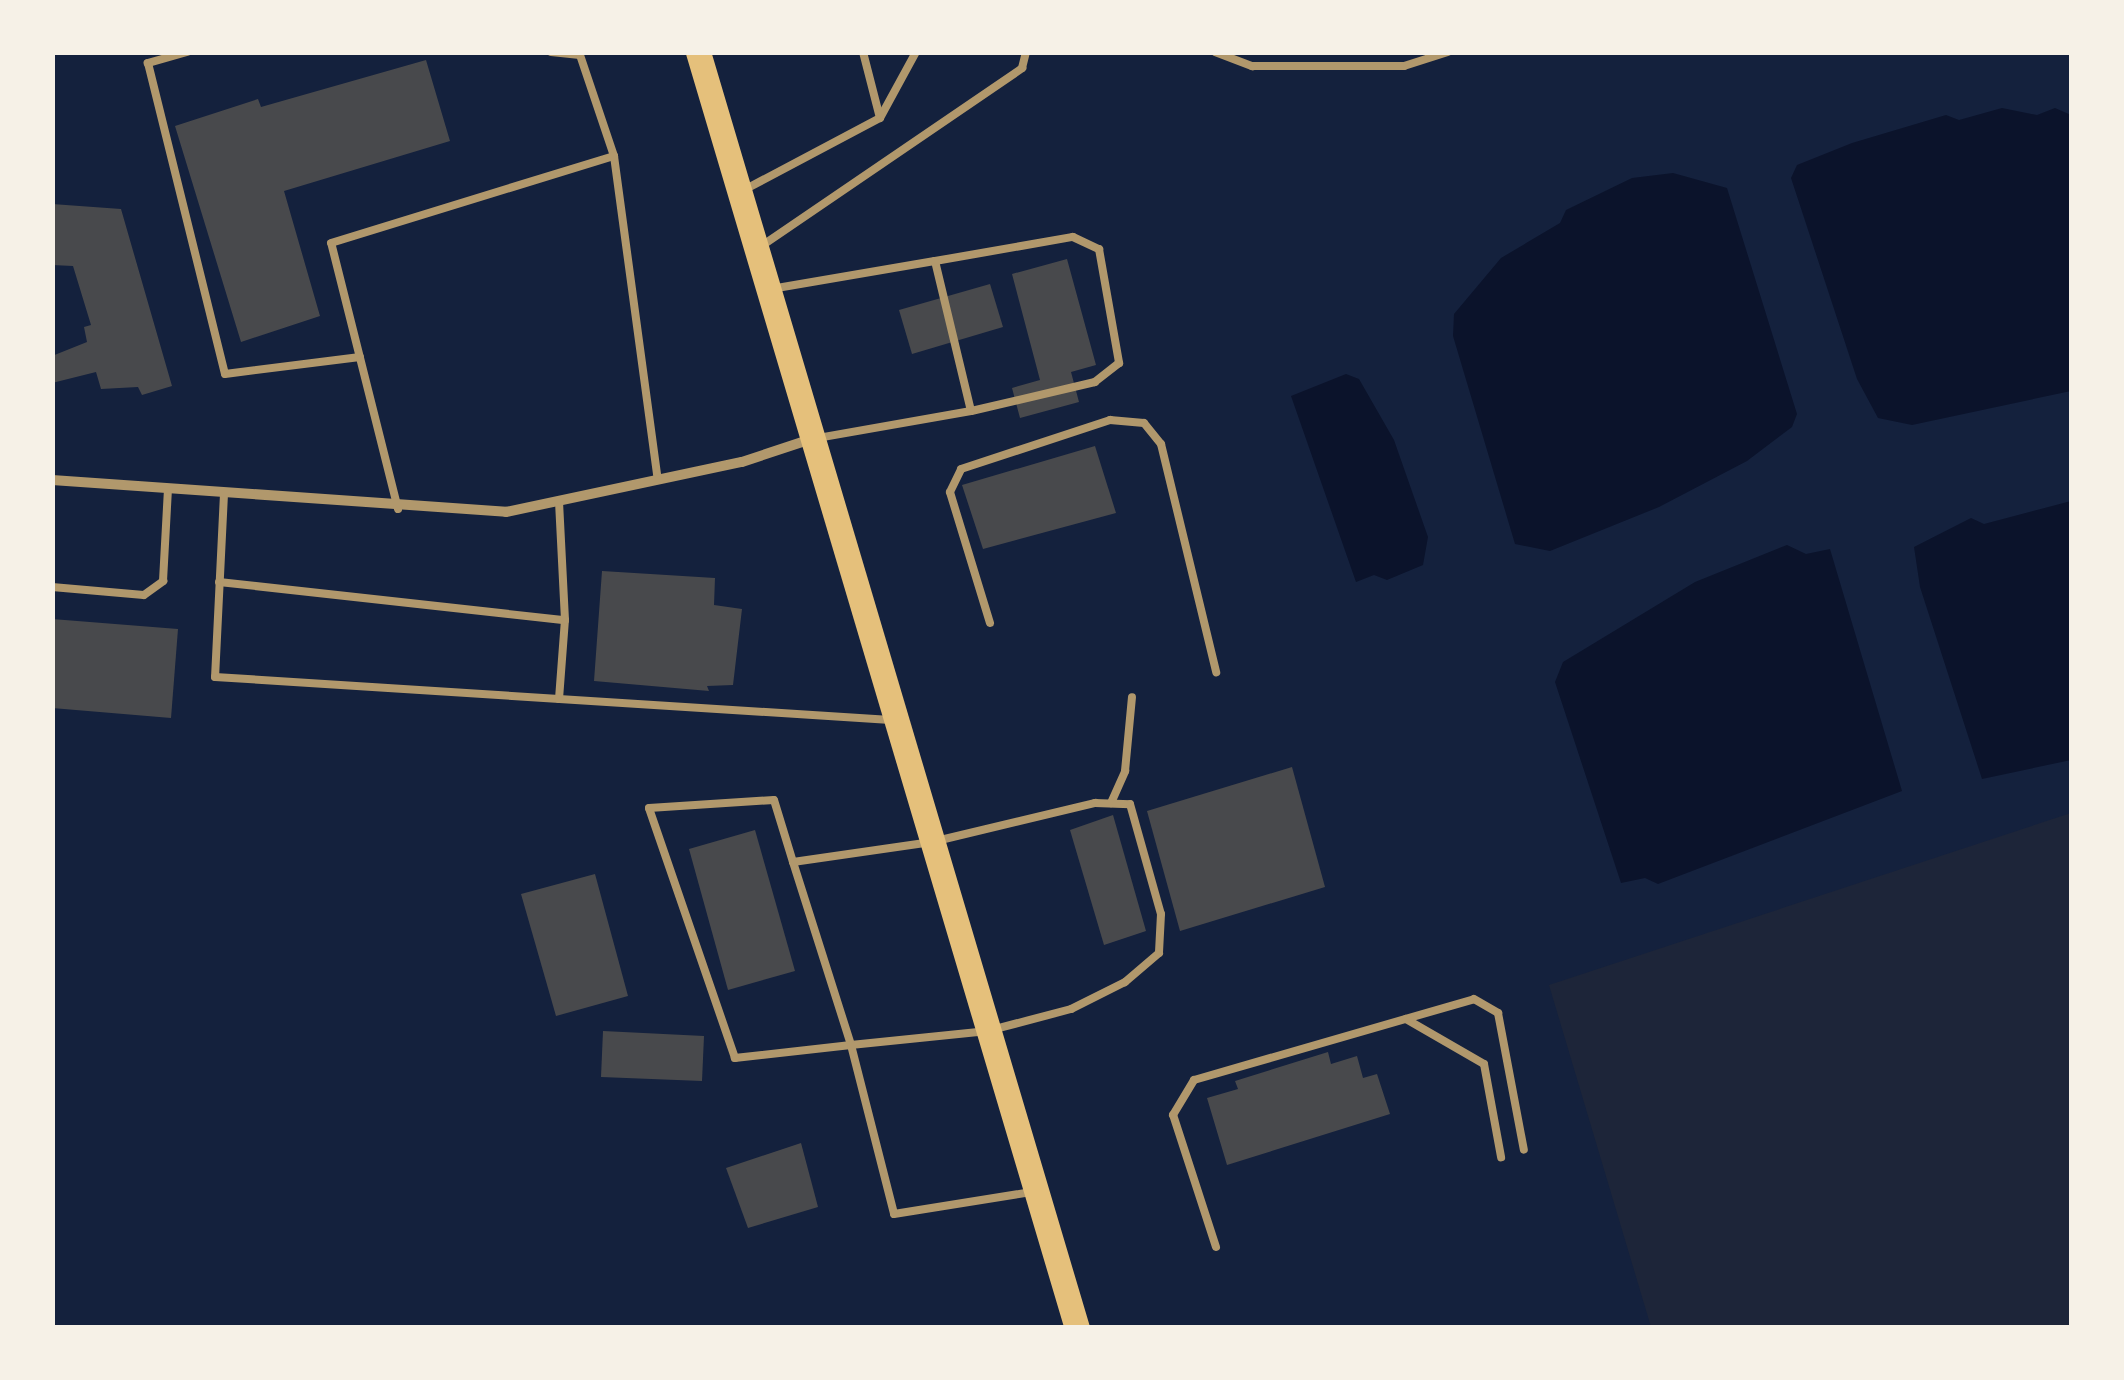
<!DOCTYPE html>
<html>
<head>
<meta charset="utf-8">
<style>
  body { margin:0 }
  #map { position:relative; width:2124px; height:1380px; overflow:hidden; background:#14213d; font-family:Manrope,sans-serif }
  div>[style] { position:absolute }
  .green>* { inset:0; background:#1d2539 }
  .water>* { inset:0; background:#0b132b }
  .building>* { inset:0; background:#48494c }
  .service>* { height:8px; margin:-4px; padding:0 4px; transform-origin:4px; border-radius:4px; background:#b1986c }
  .minor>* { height:10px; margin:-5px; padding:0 5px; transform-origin:5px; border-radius:5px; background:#b1986c }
  .primary>* { height:25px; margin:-12.5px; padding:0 12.5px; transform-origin:12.5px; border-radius:12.5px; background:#e5c07b }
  span { translate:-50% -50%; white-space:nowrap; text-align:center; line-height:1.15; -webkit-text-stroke:8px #f6f1e7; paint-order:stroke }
  .frame { position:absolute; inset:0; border:55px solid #f6f1e7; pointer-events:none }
</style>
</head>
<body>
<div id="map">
  <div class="green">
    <i style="clip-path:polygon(2071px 813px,2071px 1327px,1651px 1327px,1549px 985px)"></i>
  </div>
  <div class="water">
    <i style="clip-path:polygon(2002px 108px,2037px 115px,2055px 108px,2071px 115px,2071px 391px,1912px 425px,1878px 418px,1857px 379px,1791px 178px,1797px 165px,1852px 143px,1946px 115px,1959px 120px)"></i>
    <i style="clip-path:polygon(1673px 173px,1727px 188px,1797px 414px,1792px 427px,1747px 461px,1659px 507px,1550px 551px,1515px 544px,1453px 336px,1454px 314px,1501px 258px,1560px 223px,1566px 210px,1632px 178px)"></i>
    <i style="clip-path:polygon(1346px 374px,1359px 379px,1394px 440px,1428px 537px,1423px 565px,1387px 580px,1374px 575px,1356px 582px,1291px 396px)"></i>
    <i style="clip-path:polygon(2071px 501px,2071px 760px,1982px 779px,1920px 587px,1914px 547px,1971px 518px,1984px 524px)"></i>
    <i style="clip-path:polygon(1787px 545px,1806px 554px,1830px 549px,1902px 791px,1658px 884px,1645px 878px,1621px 883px,1555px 682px,1563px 662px,1695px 582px)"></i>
  </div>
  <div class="building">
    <i style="clip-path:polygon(426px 60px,450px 141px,284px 191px,320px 316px,241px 342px,175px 126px,258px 99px,261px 107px)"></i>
    <i style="clip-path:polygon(52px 204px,121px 209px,172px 386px,142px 395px,138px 387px,101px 389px,96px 372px,52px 383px,52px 356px,87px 342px,84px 327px,91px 325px,73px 266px,52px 265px)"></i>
    <i style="clip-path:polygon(1067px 259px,1096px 365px,1071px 372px,1079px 402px,1020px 418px,1012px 388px,1040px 380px,1012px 274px)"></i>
    <i style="clip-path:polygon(990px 284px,1003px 327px,912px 354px,899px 310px)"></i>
    <i style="clip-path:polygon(1095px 446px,1116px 513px,983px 549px,962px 485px)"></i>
    <i style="clip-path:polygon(602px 571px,715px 578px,714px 605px,742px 609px,733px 685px,707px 686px,709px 691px,594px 681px)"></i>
    <i style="clip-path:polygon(52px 619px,178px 629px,171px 718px,52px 708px)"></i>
    <i style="clip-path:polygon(1292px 767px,1325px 887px,1180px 931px,1147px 811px)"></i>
    <i style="clip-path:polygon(1113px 815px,1146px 931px,1104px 945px,1070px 830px)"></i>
    <i style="clip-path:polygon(755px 830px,795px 971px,728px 990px,689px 849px)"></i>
    <i style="clip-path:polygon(595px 874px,628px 996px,556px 1016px,521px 894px)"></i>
    <i style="clip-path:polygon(603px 1031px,704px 1036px,702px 1081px,601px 1077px)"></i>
    <i style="clip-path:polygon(1328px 1052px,1331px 1064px,1357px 1056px,1363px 1078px,1377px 1074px,1390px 1114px,1227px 1165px,1207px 1098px,1238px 1089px,1235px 1081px)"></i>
    <i style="clip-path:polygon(801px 1143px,818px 1207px,748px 1228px,726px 1168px)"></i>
  </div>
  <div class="service">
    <i style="left:187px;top:52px;width:41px;rotate:164.2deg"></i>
    <i style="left:148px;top:63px;width:320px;rotate:76.1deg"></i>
    <i style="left:225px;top:374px;width:136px;rotate:-7.2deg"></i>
    <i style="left:551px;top:52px;width:29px;rotate:6deg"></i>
    <i style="left:579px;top:52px;width:110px;rotate:71.4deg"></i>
    <i style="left:614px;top:156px;width:327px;rotate:82.3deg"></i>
    <i style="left:863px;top:52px;width:68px;rotate:75.6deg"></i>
    <i style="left:1215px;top:52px;width:40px;rotate:21deg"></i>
    <i style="left:1252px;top:66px;width:152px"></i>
    <i style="left:1404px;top:66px;width:46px;rotate:-17.7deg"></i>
    <i style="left:742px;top:191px;width:156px;rotate:-27.9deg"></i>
    <i style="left:880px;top:118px;width:75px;rotate:-61.4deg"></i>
    <i style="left:763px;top:245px;width:314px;rotate:-34.3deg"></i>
    <i style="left:1022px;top:68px;width:16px;rotate:-76deg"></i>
    <i style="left:935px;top:261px;width:140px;rotate:-9.9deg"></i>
    <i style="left:1073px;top:237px;width:29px;rotate:25deg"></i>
    <i style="left:1099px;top:249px;width:116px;rotate:80deg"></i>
    <i style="left:1119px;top:363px;width:31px;rotate:142deg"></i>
    <i style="left:1095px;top:382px;width:127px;rotate:166.8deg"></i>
    <i style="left:771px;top:289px;width:166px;rotate:-9.7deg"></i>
    <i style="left:935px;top:261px;width:154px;rotate:76.5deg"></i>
    <i style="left:971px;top:411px;width:155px;rotate:170deg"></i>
    <i style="left:224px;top:494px;width:183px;rotate:92.8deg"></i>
    <i style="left:215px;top:677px;width:677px;rotate:3.64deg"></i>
    <i style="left:398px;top:509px;width:274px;rotate:-104.1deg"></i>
    <i style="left:331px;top:243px;width:296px;rotate:-17.1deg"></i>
    <i style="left:219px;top:582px;width:348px;rotate:6.3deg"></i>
    <i style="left:52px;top:587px;width:92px;rotate:5deg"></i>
    <i style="left:144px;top:595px;width:24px;rotate:-36deg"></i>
    <i style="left:163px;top:581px;width:91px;rotate:-86.9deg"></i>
    <i style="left:990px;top:623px;width:137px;rotate:-107deg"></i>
    <i style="left:950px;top:492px;width:25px;rotate:-64deg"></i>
    <i style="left:961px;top:469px;width:157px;rotate:-18.2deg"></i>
    <i style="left:1110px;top:420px;width:34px;rotate:5deg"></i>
    <i style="left:1144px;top:423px;width:27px;rotate:51deg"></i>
    <i style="left:1161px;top:444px;width:235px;rotate:76.4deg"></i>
    <i style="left:559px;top:699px;width:79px;rotate:-85.7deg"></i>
    <i style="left:565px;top:620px;width:119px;rotate:-92.9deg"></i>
    <i style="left:1111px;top:803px;width:35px;rotate:-66deg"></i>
    <i style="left:1125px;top:771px;width:74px;rotate:-84.6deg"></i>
    <i style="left:793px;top:862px;width:140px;rotate:-8.2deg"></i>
    <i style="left:932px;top:842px;width:168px;rotate:-13.5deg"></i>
    <i style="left:1095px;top:803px;width:35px;rotate:2deg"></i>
    <i style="left:1130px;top:804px;width:114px;rotate:74.3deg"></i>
    <i style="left:1161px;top:914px;width:39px;rotate:93deg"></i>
    <i style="left:1159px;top:953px;width:45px;rotate:139.5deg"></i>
    <i style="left:1125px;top:982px;width:60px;rotate:153.4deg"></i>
    <i style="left:1071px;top:1009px;width:86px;rotate:165.2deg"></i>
    <i style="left:988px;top:1031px;width:138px;rotate:174.2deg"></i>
    <i style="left:851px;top:1045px;width:117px;rotate:173.6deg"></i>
    <i style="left:735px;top:1058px;width:264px;rotate:-109deg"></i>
    <i style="left:649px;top:808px;width:125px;rotate:-3.7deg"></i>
    <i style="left:774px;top:800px;width:65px;rotate:73deg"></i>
    <i style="left:793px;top:862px;width:192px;rotate:72.4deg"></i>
    <i style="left:851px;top:1045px;width:174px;rotate:75.7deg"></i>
    <i style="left:894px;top:1214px;width:139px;rotate:-9.1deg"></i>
    <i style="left:1406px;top:1019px;width:90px;rotate:30deg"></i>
    <i style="left:1484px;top:1064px;width:95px;rotate:79.6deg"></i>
    <i style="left:1216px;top:1247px;width:139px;rotate:-108deg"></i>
    <i style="left:1173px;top:1115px;width:41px;rotate:-59deg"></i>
    <i style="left:1194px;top:1080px;width:291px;rotate:-16.1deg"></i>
    <i style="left:1474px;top:999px;width:28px;rotate:30deg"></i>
    <i style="left:1498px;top:1013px;width:139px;rotate:79.3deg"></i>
  </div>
  <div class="minor">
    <i style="left:52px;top:480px;width:455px;rotate:4deg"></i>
    <i style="left:506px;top:512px;width:241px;rotate:-12deg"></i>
    <i style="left:742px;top:462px;width:73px;rotate:-18.4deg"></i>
  </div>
  <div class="primary">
    <i style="left:698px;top:52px;width:1331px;rotate:73.46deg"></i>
  </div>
  <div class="frame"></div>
</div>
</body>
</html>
